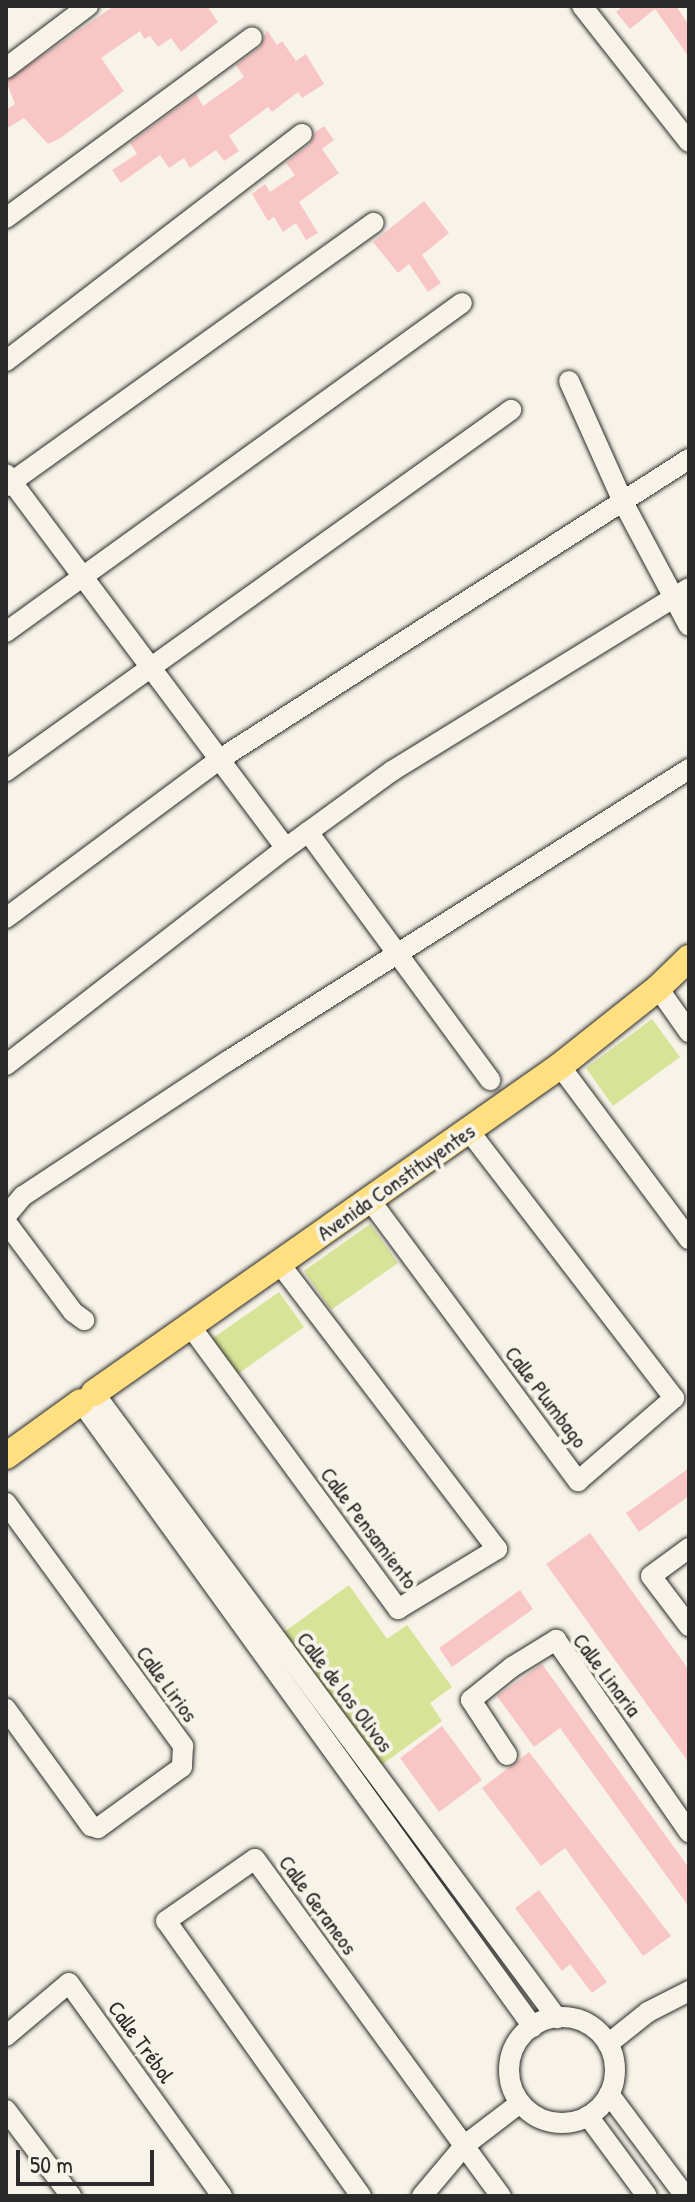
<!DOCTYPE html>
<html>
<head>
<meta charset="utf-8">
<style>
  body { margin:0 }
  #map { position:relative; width:695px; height:2202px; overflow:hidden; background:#f7f3e8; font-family:"Patrick Hand",sans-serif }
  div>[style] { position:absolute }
  .green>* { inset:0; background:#d7e396 }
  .building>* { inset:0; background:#f8c7c5 }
  .roads { filter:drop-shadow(0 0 2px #2b2b2b) drop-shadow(0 0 2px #2b2b2b) }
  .minor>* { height:20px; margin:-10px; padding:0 10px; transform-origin:10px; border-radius:10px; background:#f7f3e8 }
  .minor>.ring { margin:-10px; padding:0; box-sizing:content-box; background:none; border:20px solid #f7f3e8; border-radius:50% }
  .major>* { height:26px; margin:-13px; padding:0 13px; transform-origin:13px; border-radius:13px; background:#ffdf80 }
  span { translate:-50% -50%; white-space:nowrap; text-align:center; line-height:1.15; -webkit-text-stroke:8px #f7f3e8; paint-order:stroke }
  .street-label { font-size:22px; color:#2b2b2b }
  .frame { position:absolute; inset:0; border:8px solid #2b2b2b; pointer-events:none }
  .scale { position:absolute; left:16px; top:2150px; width:138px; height:36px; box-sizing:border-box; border:4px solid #2b2b2b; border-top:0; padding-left:10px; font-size:24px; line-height:28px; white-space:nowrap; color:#2b2b2b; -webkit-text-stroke:6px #f7f3e8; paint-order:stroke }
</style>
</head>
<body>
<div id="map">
  <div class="green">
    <i style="clip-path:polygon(652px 1019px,680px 1057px,613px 1106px,586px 1068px)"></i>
    <i style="clip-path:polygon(370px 1224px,398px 1263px,331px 1310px,304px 1271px)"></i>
    <i style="clip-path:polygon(279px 1292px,304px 1327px,235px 1376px,210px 1340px)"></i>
    <i style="clip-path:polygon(349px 1585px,387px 1639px,407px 1625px,452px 1687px,430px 1703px,442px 1721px,380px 1766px,284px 1632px)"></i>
  </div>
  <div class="building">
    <i style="clip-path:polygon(114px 6px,207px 6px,218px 22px,181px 52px,171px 38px,158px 47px,150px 36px,144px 39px,140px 31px,101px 58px,124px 91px,59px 139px,48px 144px,24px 118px,6px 129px,6px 110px,15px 104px,6px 81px)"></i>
    <i style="clip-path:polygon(623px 6px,676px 6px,689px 25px,689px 57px,655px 9px,630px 29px,616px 12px)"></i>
    <i style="clip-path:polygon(267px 30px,277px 45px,282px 41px,296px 61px,306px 54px,324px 84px,302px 98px,298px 92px,272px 112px,268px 107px,229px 136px,239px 151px,224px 161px,216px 150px,190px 168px,184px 158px,169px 168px,160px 155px,121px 183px,112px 170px,137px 154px,130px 143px,196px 94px,203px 106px,244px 77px,236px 65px,260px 47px)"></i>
    <i style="clip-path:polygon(324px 126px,334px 140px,322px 149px,339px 173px,299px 202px,318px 233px,306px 240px,296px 223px,283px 232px,274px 217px,268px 221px,252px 194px,265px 184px,270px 192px,295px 175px,286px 163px,310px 144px,315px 132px)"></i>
    <i style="clip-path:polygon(424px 201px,449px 233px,422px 255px,441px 283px,428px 292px,409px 264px,398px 273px,373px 242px)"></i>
    <i style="clip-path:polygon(689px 1468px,689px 1496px,639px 1532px,626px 1513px)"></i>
    <i style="clip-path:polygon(590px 1533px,689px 1670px,689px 1763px,546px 1564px)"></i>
    <i style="clip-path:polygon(520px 1590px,533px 1609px,452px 1667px,439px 1648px)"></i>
    <i style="clip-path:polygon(542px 1664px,689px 1868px,689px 1907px,560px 1728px,534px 1747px,497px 1696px)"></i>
    <i style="clip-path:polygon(442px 1726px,482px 1780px,439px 1812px,400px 1758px)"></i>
    <i style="clip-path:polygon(529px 1752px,671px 1936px,643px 1956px,565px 1848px,541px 1866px,482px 1788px)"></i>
    <i style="clip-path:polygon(539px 1890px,607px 1982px,592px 1993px,570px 1964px,562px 1971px,515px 1908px)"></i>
  </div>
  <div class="roads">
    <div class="minor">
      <i style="left:582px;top:6px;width:173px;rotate:51.8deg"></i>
      <i style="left:6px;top:68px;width:103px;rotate:-37.1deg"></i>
      <i style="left:6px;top:218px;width:305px;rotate:-36.3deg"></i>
      <i style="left:6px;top:361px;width:373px;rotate:-37.5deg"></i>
      <i style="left:569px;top:381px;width:133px;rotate:65.9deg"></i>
      <i style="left:623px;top:502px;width:140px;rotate:62deg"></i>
      <i style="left:6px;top:474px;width:467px;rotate:53.2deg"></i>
      <i style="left:6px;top:486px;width:452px;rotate:-35.6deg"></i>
      <i style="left:6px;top:632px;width:562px;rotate:-35.81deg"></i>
      <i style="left:6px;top:771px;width:621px;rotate:-35.56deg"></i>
      <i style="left:308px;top:832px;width:308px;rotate:53.7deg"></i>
      <i style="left:6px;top:918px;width:267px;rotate:-36.6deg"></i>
      <i style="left:220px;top:759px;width:557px;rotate:-32.61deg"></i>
      <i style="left:658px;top:988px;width:54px;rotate:54.8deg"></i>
      <i style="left:6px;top:1065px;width:354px;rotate:-37.8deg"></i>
      <i style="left:286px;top:848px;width:131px;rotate:-36deg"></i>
      <i style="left:392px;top:771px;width:349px;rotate:-31.6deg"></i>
      <i style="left:560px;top:1066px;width:216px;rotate:53.3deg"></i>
      <i style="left:370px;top:1200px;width:350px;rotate:53.5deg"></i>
      <i style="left:578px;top:1481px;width:127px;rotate:-40.8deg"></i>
      <i style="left:674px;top:1398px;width:337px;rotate:-127.5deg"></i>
      <i style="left:6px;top:1216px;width:26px;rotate:-50deg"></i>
      <i style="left:23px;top:1196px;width:245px;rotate:-33.4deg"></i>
      <i style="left:228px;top:1061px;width:546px;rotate:-32.35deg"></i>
      <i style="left:6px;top:1222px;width:112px;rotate:53.3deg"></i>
      <i style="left:73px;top:1312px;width:14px;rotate:36deg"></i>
      <i style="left:191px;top:1327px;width:350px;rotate:53.7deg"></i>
      <i style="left:398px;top:1609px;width:116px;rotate:-31.2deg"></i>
      <i style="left:497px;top:1549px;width:358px;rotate:-127.3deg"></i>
      <i style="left:6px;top:1503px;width:301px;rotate:53.9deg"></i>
      <i style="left:183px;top:1746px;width:21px;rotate:93deg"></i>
      <i style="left:182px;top:1767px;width:104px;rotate:144deg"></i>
      <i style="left:98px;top:1828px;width:7px;rotate:-164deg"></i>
      <i style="left:91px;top:1826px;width:145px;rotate:-126deg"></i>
      <i style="left:689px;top:1548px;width:47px;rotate:143.6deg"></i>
      <i style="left:651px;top:1576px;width:63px;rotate:52.8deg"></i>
      <i style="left:507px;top:1755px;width:66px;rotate:-123.2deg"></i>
      <i style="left:471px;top:1700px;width:53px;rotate:-38.8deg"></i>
      <i style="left:512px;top:1667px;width:52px;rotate:-31.5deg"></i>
      <i style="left:556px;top:1640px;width:234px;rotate:55.3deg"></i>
      <i class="ring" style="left:509px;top:2017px;width:86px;height:86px"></i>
      <i style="left:533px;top:2027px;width:771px;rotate:-125.87deg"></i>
      <i style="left:81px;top:1402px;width:16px;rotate:-35deg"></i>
      <i style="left:94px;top:1393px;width:778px;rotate:53.47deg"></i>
      <i style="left:6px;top:2036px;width:82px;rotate:-40.1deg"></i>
      <i style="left:69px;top:1983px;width:262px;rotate:54.3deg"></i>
      <i style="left:608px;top:2044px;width:51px;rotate:-38.7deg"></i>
      <i style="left:648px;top:2012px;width:46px;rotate:-27.1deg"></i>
      <i style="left:609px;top:2094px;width:127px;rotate:53.3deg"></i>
      <i style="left:6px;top:2110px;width:108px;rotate:52.9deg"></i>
      <i style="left:588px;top:2116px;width:99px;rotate:53.6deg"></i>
      <i style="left:361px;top:2196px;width:337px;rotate:-125.3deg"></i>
      <i style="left:166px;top:1921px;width:108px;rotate:-34.9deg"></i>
      <i style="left:255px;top:1859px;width:417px;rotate:53.9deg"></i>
      <i style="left:422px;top:2196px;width:67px;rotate:-49.9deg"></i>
      <i style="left:465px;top:2145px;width:69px;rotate:-37.4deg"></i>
    </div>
    <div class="major">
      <i style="left:94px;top:1393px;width:569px;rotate:-35.06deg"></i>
      <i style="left:560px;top:1066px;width:125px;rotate:-38.5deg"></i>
      <i style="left:658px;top:988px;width:43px;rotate:-44.1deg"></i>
      <i style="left:6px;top:1456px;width:92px;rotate:-35.8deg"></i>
    </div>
  </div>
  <div class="street-label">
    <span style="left:396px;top:1182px;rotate:-35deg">Avenida Constituyentes</span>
    <span style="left:546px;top:1397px;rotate:53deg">Calle Plumbago</span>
    <span style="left:369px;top:1528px;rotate:53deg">Calle Pensamiento</span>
    <span style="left:607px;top:1675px;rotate:53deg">Calle Linaria</span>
    <span style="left:167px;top:1684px;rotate:54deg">Calle Lirios</span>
    <span style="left:345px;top:1692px;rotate:53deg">Calle de los Olivos</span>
    <span style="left:318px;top:1905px;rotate:54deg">Calle Geraneos</span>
    <span style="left:141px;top:2042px;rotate:54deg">Calle Trébol</span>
  </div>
  <div class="frame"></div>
  <div class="scale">50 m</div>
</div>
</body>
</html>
